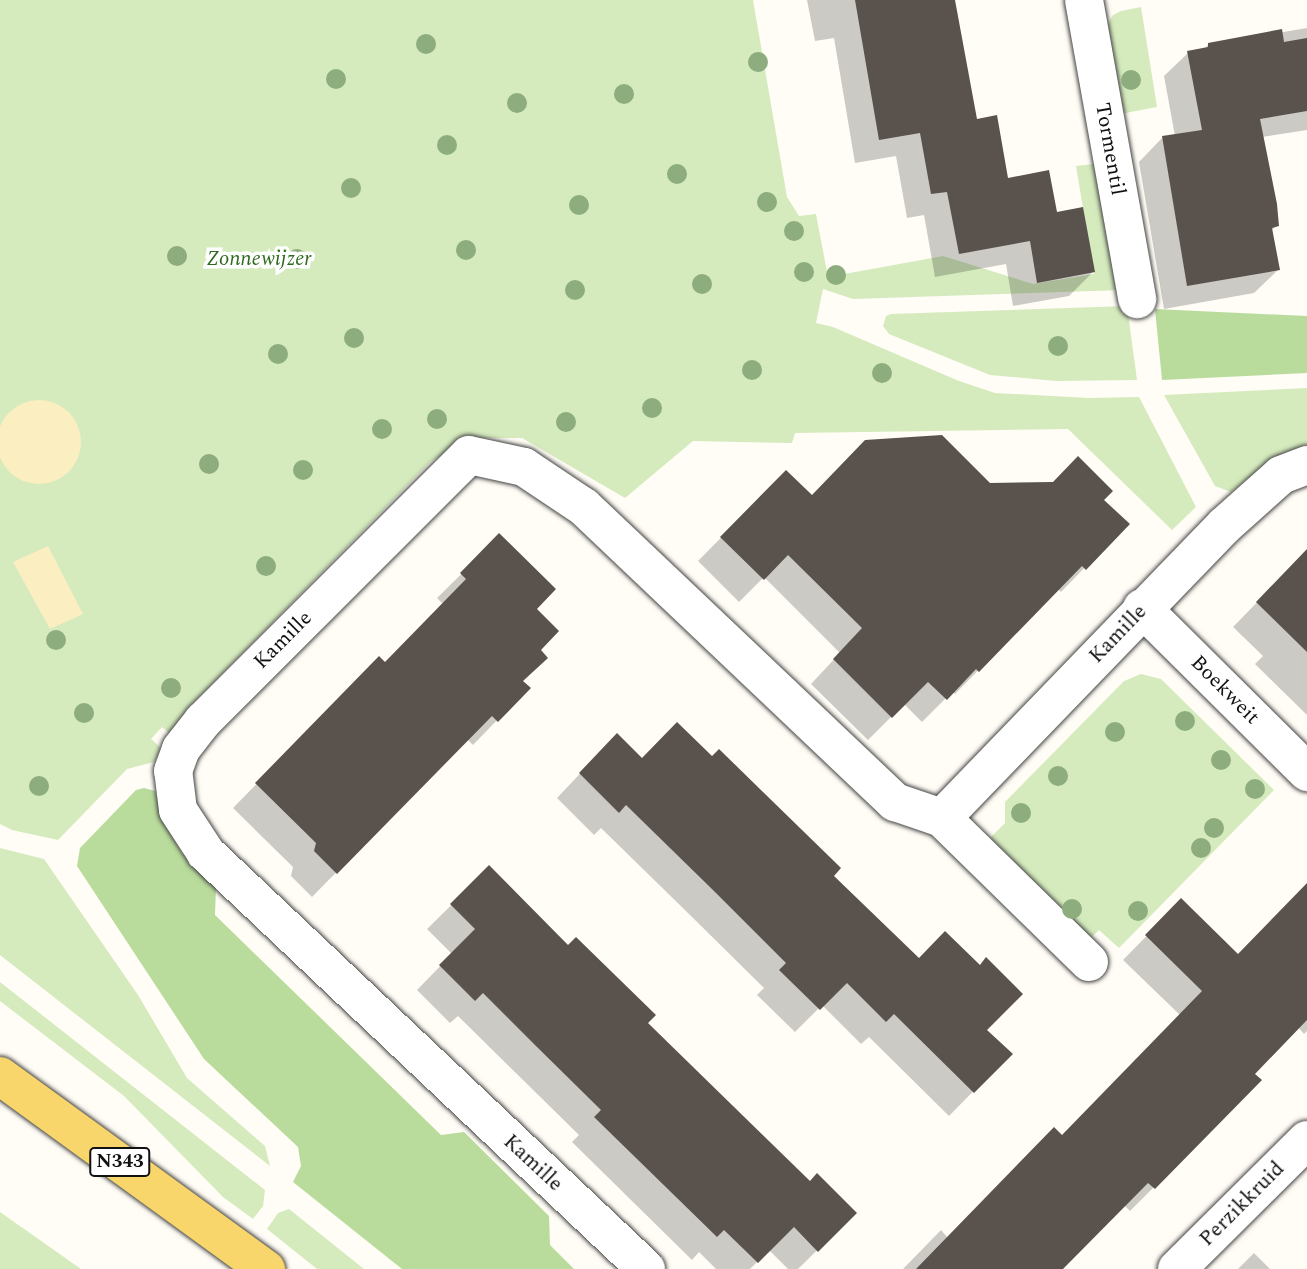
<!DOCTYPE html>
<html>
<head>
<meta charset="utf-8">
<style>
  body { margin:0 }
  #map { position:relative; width:1307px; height:1269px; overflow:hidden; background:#fffdf5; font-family:Spectral,serif }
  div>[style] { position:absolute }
  .green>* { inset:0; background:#d5ebbd }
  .forest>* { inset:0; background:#b9dc9c }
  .sand>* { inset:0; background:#fbeec1 }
  .round { border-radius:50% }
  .shadow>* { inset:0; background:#0003 }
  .building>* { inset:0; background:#5a524d }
  .roads { filter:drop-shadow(0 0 2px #444) drop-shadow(0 0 2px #444) }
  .minor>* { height:38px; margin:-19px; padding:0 19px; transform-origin:19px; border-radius:19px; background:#fff }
  .primary>* { height:38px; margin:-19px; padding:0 19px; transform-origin:19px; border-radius:19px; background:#f9d66b }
  .trees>* { width:20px; height:20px; margin:-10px; border-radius:50%; background:#8dad7f }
  span { translate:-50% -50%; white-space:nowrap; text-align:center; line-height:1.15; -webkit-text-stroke:7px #fff; paint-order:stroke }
  .shield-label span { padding:2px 5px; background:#fff; border:2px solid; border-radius:5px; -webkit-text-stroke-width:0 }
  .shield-label { font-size:19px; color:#111; font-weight:700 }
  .street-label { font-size:21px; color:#111 }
  .park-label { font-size:21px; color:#2f6b1f; font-style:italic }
</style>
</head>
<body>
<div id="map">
  <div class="green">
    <i style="clip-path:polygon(0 0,753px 0,787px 197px,799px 216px,816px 214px,828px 277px,943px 256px,1033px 284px,1094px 274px,1076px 166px,1094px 164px,1124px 290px,853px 299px,823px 289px,816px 323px,833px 327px,959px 381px,995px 393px,1089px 398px,1139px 397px,1196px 507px,1172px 530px,1068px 429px,795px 433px,792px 443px,693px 441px,625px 498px,522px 438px,478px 438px,461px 443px,430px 462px,188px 708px,170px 734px,162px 727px,151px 739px,162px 749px,154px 762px,127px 769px,58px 840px,12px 830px,0 824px)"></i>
    <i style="clip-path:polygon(1141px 7px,1157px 107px,1120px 114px,1106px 34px,1108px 24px,1113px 15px,1121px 11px)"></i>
    <i style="clip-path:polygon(1127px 306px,1137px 380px,1056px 381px,990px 375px,889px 334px,883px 326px,886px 316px,891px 314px)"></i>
    <i style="clip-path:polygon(1307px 388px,1307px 444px,1261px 468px,1231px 492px,1215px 486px,1164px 395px)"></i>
    <i style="clip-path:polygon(1141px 674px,1161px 679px,1274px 790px,1119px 948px,1099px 930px,1091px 938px,990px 838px,1005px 823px,1005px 802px,1124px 681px)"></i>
    <i style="clip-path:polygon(0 848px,44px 859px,138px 995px,187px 1078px,265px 1146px,270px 1166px,0 955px)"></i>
    <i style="clip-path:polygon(0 982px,265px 1190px,263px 1206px,253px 1219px,223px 1197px,124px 1096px,0 1001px)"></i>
    <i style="clip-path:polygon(289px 1209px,364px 1269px,317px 1269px,267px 1229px,278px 1213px)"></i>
    <i style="clip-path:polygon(0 1212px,81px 1269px,0 1269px)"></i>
  </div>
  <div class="forest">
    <i style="clip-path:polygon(1155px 309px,1307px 316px,1307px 373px,1162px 380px)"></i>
    <i style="clip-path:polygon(144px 788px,155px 791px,165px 825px,182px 853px,216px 886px,215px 915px,441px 1135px,464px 1132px,549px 1216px,550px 1245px,574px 1269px,402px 1269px,293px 1182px,301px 1166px,298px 1147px,204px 1059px,77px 866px,80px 848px,136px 790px)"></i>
  </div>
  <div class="sand">
    <i class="round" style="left:-3px;top:400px;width:84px;height:84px"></i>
    <i style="clip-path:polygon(48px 546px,83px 614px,50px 629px,13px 562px)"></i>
  </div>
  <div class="shadow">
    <i style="clip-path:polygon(807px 0,954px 0,975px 121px,1006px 180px,1056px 214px,1093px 272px,1069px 296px,1013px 306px,1006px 264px,935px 277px,924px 215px,907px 218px,896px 156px,855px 163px,834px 38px,815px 41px)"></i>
    <i style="clip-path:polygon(1307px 28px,1307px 130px,1262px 137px,1277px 225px,1271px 231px,1278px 270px,1254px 293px,1164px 309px,1139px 162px,1162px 138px,1175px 136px,1164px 76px,1188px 53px,1203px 50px,1208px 45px)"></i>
    <i style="clip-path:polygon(786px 472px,812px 497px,989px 485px,1102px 500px,1127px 524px,1061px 592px,1058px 589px,955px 694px,952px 692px,922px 722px,904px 704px,868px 740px,811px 684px,840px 653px,764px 577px,739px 602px,698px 561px)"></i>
    <i style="clip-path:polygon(500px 536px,534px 609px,538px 650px,522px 682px,528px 688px,473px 745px,467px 739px,312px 897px,291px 876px,293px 867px,233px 808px,379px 659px,385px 664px,443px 604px,437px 598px)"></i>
    <i style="clip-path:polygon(1307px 551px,1307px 715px,1255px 664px,1263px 656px,1233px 627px)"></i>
    <i style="clip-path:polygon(593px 760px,642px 760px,832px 876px,1010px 1054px,949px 1116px,869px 1037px,861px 1044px,822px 1005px,795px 1032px,757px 995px,764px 988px,690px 915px,601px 828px,594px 835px,557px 798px)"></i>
    <i style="clip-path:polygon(489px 868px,810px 1183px,855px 1213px,798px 1269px,788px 1269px,769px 1250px,750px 1269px,716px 1269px,699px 1252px,692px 1260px,572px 1142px,579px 1135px,458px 1016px,450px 1023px,417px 990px,452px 954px,427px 929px)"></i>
    <i style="clip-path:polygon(1307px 886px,1307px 1031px,1304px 1034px,1298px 1027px,1253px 1074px,1216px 1125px,1130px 1211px,1124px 1205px,1061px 1269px,903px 1269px,941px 1230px,948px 1238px,1061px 1137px,1180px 1015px,1123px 960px,1181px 901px,1238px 956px)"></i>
    <i style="clip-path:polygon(1254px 1253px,1270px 1269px,1238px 1269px)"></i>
  </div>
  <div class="building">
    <i style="clip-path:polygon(855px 0,955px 0,977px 119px,997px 115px,1008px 178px,1049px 170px,1057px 212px,1083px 207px,1095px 272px,1037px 283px,1030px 241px,959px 254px,947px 192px,931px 194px,920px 133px,879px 140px)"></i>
    <i style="clip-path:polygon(1282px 29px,1284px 42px,1307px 38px,1307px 111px,1260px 119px,1277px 204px,1279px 226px,1272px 228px,1280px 270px,1187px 286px,1162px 136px,1202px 130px,1187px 51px,1208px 47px,1208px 43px)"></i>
    <i style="clip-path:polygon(942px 435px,990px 483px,1053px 482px,1078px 456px,1113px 491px,1104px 500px,1130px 524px,1086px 570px,1082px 566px,979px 672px,976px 669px,947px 700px,928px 682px,892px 718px,833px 659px,862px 628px,788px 555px,764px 580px,720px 537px,786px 470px,812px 495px,865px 440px)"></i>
    <i style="clip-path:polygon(499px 533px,556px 589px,537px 609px,559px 631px,541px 650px,548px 658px,523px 681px,531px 688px,498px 722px,492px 716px,337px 874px,314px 851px,316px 843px,255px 783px,379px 656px,385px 662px,466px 579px,460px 573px)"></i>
    <i style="clip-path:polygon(1307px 549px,1307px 652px,1256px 602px)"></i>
    <i style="clip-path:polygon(677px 722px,712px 756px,719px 749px,841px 868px,834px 876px,919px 958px,945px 931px,980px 965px,986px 957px,1023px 994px,987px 1030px,1013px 1054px,974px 1093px,894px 1014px,886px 1022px,847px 983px,820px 1010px,779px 970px,786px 963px,714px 891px,626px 805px,619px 813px,579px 773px,617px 733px,642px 758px)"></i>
    <i style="clip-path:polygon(489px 865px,568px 945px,576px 937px,656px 1015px,648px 1023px,810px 1181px,817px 1173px,857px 1213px,818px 1252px,794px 1227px,758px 1263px,724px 1230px,717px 1237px,594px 1117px,601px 1110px,536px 1046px,483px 993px,475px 1001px,439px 965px,475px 929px,450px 904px)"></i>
    <i style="clip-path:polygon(1307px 883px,1307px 1020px,1255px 1074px,1262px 1080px,1155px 1189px,1148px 1183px,1063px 1269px,916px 1269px,1054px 1127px,1062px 1135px,1202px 991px,1145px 935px,1181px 898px,1238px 954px)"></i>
  </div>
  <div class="roads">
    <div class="minor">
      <i style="left:1084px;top:0;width:304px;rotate:79.9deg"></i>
      <i style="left:1142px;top:608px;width:233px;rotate:44.8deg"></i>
      <i style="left:1089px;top:962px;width:206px;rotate:-135.6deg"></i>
      <i style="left:942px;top:818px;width:406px;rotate:-46deg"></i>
      <i style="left:1224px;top:526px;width:76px;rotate:-41.8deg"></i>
      <i style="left:1281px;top:475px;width:28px;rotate:-21deg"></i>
      <i style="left:646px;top:1269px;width:606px;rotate:-136.61deg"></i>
      <i style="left:206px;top:853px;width:51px;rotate:-123.1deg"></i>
      <i style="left:178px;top:810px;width:39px;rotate:-97deg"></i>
      <i style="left:173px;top:771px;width:23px;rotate:-70deg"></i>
      <i style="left:181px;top:749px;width:36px;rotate:-52deg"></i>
      <i style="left:203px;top:721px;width:376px;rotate:-45deg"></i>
      <i style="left:469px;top:455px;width:56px;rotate:12.3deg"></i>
      <i style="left:524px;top:467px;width:72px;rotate:33.7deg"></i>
      <i style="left:584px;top:507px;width:429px;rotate:43.5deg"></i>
      <i style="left:895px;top:802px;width:50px;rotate:18.8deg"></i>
      <i style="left:1177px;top:1269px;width:183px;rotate:-44.8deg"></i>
    </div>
    <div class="primary">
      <i style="left:0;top:1076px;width:329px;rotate:36deg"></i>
    </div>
  </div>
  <div class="trees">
    <i style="left:426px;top:44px"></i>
    <i style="left:758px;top:62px"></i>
    <i style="left:336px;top:79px"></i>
    <i style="left:1131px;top:80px"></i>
    <i style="left:624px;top:94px"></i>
    <i style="left:517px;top:103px"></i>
    <i style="left:447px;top:145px"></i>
    <i style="left:677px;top:174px"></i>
    <i style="left:351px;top:188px"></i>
    <i style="left:767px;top:202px"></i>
    <i style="left:579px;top:205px"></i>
    <i style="left:794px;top:231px"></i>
    <i style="left:466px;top:250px"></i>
    <i style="left:177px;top:256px"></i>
    <i style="left:297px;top:259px"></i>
    <i style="left:804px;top:272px"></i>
    <i style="left:836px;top:275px"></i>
    <i style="left:702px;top:284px"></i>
    <i style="left:575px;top:290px"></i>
    <i style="left:354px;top:338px"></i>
    <i style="left:1058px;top:346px"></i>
    <i style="left:278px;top:354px"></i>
    <i style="left:752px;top:370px"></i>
    <i style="left:882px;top:373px"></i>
    <i style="left:652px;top:408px"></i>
    <i style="left:437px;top:419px"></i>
    <i style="left:566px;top:422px"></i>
    <i style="left:382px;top:429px"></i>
    <i style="left:209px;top:464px"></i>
    <i style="left:303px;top:470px"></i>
    <i style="left:266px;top:566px"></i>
    <i style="left:56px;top:640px"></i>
    <i style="left:171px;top:688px"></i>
    <i style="left:84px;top:713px"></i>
    <i style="left:1185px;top:721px"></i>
    <i style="left:1115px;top:732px"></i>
    <i style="left:1221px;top:760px"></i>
    <i style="left:1058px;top:776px"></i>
    <i style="left:39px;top:786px"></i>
    <i style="left:1255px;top:789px"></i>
    <i style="left:1021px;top:813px"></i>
    <i style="left:1214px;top:828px"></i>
    <i style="left:1201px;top:848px"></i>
    <i style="left:1072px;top:909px"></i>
    <i style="left:1138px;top:911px"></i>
  </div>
  <div class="shield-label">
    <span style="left:120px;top:1162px">N343</span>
  </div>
  <div class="street-label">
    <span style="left:1110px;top:149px;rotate:80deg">Tormentil</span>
    <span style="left:1118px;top:634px;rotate:-46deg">Kamille</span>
    <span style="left:283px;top:640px;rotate:-45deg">Kamille</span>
    <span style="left:1225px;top:690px;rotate:45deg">Boekweit</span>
    <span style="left:533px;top:1163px;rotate:43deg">Kamille</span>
    <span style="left:1242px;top:1204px;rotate:-45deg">Perzikkruid</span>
  </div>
  <div class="park-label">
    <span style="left:259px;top:259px">Zonnewijzer</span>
  </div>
</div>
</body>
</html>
